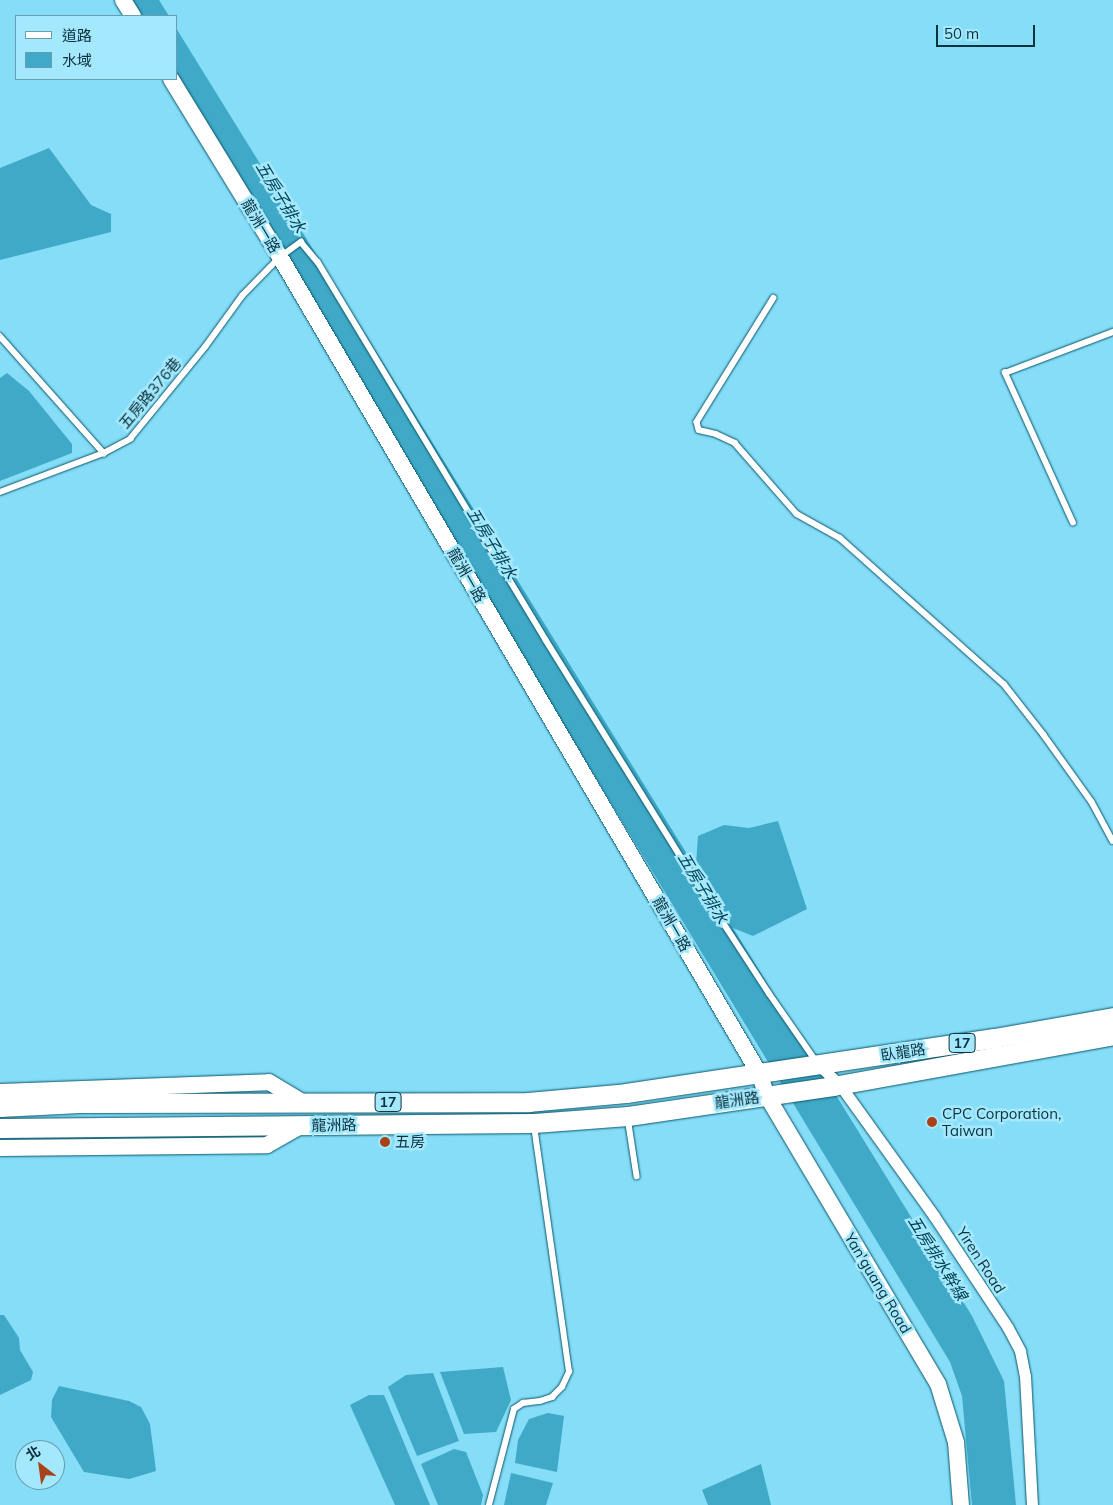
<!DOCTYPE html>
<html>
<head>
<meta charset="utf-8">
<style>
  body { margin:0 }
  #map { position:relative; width:1113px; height:1505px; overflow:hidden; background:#85ddf8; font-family:Mulish,"Noto Sans TC",sans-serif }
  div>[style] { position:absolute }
  .water>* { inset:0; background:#3fa9c7 }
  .roads { filter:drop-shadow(0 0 1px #09576a) drop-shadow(0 0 1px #09576a) }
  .lane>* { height:5.5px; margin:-2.75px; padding:0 2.75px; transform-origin:2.75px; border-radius:2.75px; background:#fff }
  .street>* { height:11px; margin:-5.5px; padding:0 5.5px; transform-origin:5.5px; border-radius:5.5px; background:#fff }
  .secondary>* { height:16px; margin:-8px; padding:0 8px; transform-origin:8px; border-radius:8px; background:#fff }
  .primary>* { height:19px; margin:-9.5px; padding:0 9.5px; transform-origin:9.5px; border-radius:9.5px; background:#fff }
  .dots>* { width:14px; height:14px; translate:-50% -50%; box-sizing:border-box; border:2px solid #a4e8fe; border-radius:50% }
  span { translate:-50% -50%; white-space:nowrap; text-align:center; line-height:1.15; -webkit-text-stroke:5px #a4e8fe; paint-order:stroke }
  .shield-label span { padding:1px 4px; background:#a4e8fe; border:1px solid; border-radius:4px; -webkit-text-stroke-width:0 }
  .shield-label { font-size:14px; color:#0b323d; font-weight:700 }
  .street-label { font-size:15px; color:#0b323d }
  .poi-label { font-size:15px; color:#0b323d }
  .left { translate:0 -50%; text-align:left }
  .water-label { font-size:16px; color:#004151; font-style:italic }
  .legend { position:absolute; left:15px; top:15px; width:162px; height:65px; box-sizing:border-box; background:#a4e8fe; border:1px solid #679fb1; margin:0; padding:6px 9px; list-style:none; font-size:15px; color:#0b323d }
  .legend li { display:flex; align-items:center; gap:10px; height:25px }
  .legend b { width:25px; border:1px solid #679fb1 }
  .north { position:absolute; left:15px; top:1440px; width:50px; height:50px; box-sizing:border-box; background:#a4e8fe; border:1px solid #679fb1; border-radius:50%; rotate:330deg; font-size:14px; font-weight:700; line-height:20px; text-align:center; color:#0b323d }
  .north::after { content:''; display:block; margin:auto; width:18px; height:22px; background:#a84219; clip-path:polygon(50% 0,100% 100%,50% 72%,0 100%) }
  .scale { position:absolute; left:936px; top:25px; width:99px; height:22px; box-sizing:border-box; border:2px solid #0b323d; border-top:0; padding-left:6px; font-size:15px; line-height:18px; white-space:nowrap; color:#0b323d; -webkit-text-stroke:4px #a4e8fe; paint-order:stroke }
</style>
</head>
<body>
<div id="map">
  <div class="water">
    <i style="clip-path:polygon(124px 0,159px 0,169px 16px,134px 16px)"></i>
    <i style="clip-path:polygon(176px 28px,700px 875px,696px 864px,698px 836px,724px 825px,749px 828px,778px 821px,807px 909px,753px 936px,733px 928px,972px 1316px,1004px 1381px,1016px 1505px,972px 1505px,962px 1396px,950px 1362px,172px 79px,176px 79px)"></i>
    <i style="clip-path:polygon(49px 148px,91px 205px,111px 214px,111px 232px,0 260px,0 168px)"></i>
    <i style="clip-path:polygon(7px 373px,29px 391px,72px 444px,72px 453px,0 481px,0 378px)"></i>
    <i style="clip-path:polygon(0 1315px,4px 1315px,19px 1338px,20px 1350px,33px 1372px,31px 1380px,0 1395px)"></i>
    <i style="clip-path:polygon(503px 1367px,511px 1400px,496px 1432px,464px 1434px,440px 1372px)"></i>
    <i style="clip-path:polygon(433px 1373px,459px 1441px,417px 1456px,388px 1387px,406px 1375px)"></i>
    <i style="clip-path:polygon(59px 1386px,129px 1401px,141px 1407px,150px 1424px,156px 1471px,129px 1479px,84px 1472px,51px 1417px,52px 1400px)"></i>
    <i style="clip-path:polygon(369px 1395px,384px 1395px,430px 1505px,395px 1505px,350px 1405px)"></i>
    <i style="clip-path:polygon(548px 1413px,564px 1416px,557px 1472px,515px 1463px,518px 1440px,529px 1419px)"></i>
    <i style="clip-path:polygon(454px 1449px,466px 1452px,483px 1495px,481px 1505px,438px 1505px,421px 1464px)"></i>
    <i style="clip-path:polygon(761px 1464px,771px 1505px,708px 1505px,702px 1490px)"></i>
    <i style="clip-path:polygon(511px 1473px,553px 1483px,546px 1505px,504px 1505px)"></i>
  </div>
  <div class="roads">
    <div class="lane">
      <i style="left:774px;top:298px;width:146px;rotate:121.8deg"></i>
      <i style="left:697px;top:422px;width:8px;rotate:76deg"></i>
      <i style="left:699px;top:430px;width:17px;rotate:13deg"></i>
      <i style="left:716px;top:434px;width:21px;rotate:25deg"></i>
      <i style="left:735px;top:443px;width:94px;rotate:48.9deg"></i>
      <i style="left:797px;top:514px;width:49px;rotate:29.2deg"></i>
      <i style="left:840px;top:538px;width:220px;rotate:41.7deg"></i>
      <i style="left:1004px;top:684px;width:65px;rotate:51.9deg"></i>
      <i style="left:1044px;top:735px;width:82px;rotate:54.4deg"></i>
      <i style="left:1092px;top:802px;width:44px;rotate:61.7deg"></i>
      <i style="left:0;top:336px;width:157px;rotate:48.4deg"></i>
      <i style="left:0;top:492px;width:111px;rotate:-20.6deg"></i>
      <i style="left:104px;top:453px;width:30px;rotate:-28deg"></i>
      <i style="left:130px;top:439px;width:119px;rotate:-50.8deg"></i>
      <i style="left:205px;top:347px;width:63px;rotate:-54deg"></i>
      <i style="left:242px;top:296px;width:54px;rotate:-45.7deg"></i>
      <i style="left:280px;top:257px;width:26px;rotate:-36deg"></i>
      <i style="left:301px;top:242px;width:26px;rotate:50deg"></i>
      <i style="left:318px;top:262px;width:441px;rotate:58.9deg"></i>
      <i style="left:546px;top:640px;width:282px;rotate:58.1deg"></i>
      <i style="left:695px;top:879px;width:136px;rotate:57deg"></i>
      <i style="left:769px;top:993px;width:83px;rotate:55.3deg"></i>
      <i style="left:1073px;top:523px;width:165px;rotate:-114.4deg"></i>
      <i style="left:1005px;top:373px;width:116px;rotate:-20.8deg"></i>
      <i style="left:628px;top:1118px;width:59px;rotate:81.2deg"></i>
      <i style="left:489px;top:1505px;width:99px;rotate:-75.4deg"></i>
      <i style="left:514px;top:1409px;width:11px;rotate:-34deg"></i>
      <i style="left:523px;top:1403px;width:17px;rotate:-7deg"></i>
      <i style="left:540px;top:1401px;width:13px;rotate:-18deg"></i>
      <i style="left:552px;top:1397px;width:14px;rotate:-45deg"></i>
      <i style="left:562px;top:1387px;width:17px;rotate:-65deg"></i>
      <i style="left:569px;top:1372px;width:249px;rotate:-98.1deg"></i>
    </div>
    <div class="street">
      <i style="left:819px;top:1065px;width:29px;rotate:44deg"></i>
      <i style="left:840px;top:1085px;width:161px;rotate:54.3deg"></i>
      <i style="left:934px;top:1216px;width:134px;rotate:56.5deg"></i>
      <i style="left:1008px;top:1328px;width:26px;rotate:62deg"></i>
      <i style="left:1020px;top:1351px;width:25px;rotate:79deg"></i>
      <i style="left:1025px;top:1376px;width:129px;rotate:86.9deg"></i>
    </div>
    <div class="secondary">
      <i style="left:123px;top:0;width:19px;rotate:58deg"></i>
      <i style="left:171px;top:79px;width:209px;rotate:58.5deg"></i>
      <i style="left:280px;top:257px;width:946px;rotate:59.59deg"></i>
      <i style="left:759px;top:1073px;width:24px;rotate:71deg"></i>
      <i style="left:767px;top:1096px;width:335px;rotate:59.3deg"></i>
      <i style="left:938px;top:1384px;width:61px;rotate:72.8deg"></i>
      <i style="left:956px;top:1442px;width:63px;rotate:85.5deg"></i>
      <i style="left:0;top:1092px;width:269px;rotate:-2.1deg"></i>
      <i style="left:269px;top:1082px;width:39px;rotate:31deg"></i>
      <i style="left:0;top:1148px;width:267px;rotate:-0.6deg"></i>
      <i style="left:267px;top:1145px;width:40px;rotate:-29.7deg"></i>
    </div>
    <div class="primary">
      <i style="left:0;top:1107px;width:80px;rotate:-2.9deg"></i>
      <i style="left:80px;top:1103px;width:448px;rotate:-0.1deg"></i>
      <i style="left:528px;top:1102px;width:98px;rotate:-5.2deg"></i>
      <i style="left:626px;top:1093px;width:372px;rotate:-8.5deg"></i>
      <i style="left:994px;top:1038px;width:121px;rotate:-10deg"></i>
      <i style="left:0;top:1128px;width:534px;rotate:-0.54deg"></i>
      <i style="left:534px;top:1123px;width:94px;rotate:-4.3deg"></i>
      <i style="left:628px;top:1116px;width:207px;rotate:-8.3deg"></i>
      <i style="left:833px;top:1086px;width:285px;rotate:-10.3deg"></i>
    </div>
  </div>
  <div class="dots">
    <i style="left:932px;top:1122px;background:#a84219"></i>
    <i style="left:385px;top:1142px;background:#a84219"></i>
  </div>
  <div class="shield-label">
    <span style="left:962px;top:1043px">17</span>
    <span style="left:388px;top:1102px">17</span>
  </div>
  <div class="street-label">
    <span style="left:261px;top:226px;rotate:59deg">龍洲一路</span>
    <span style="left:150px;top:393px;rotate:-50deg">五房路376巷</span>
    <span style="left:467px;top:575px;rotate:60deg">龍洲一路</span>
    <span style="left:672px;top:924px;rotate:60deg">龍洲一路</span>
    <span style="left:903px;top:1052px;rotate:-9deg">臥龍路</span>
    <span style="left:737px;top:1100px;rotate:-8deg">龍洲路</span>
    <span style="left:334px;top:1125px;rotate:-1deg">龍洲路</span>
    <span style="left:981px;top:1260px;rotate:57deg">Yiren Road</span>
    <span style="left:878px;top:1283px;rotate:59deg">Yan'guang Road</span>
  </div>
  <div class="poi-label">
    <span class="left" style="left:942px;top:1122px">CPC Corporation,<br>Taiwan</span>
    <span class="left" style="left:395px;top:1142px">五房</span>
  </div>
  <div class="water-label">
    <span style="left:281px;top:197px;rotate:59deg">五房子排水</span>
    <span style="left:492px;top:543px;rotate:59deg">五房子排水</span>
    <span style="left:703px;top:888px;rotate:59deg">五房子排水</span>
    <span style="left:938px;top:1258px;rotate:58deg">五房排水幹線</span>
  </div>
  <ul class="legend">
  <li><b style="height:6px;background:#fff"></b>道路</li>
  <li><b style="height:14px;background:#3fa9c7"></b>水域</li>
  </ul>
  <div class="north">北</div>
  <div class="scale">50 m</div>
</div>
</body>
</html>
